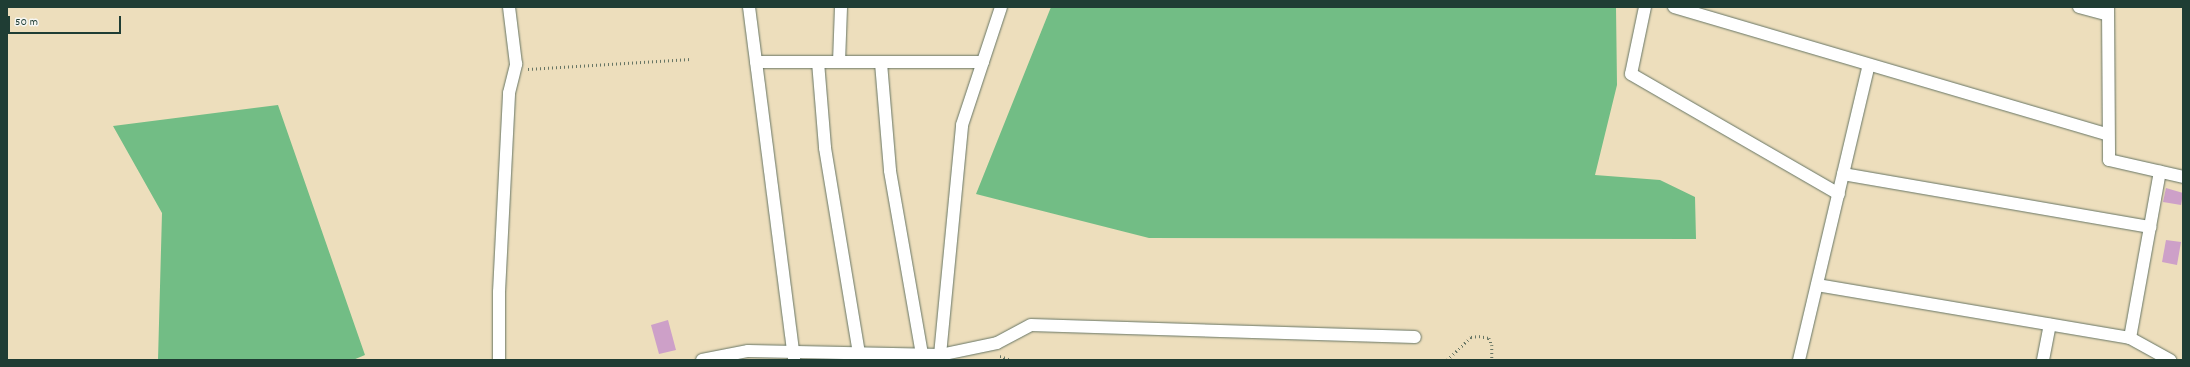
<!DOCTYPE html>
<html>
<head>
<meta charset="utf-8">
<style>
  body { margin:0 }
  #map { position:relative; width:2190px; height:367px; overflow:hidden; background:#eddebc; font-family:Dekko,sans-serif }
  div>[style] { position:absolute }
  .forest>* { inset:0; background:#72bd85 }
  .building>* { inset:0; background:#cda0c8 }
  .path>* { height:2.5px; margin-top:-1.25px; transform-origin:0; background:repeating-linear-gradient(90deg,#677564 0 1px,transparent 0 4px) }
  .roads { filter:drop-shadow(0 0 1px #677564) drop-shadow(0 0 1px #677564) }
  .minor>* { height:12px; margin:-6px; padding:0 6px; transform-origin:6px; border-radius:6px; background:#fff }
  span { translate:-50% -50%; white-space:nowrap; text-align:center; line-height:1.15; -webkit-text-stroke:3px #f6f6f2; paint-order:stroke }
  .frame { position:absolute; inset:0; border:8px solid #1f3d34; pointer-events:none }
  .scale { position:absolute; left:8px; top:16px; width:113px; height:18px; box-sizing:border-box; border:2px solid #1f3d34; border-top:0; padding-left:5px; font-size:12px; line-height:14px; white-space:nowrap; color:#1f3d34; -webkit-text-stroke:3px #f6f6f2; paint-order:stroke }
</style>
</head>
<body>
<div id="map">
  <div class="forest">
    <i style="clip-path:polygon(1051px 7px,1616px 7px,1617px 85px,1595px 175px,1660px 180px,1695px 197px,1696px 239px,1149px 238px,976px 194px)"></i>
    <i style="clip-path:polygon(278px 105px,365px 355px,353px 360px,158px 360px,162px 213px,113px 126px)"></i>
  </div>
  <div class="building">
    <i style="clip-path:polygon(2166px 188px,2183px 193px,2181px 205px,2163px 202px)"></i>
    <i style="clip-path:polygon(2166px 240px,2181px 242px,2177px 265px,2162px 262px)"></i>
    <i style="clip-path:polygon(668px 320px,676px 350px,659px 354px,651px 325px)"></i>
  </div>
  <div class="path">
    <i style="left:528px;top:69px;width:163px;rotate:-3.5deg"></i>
    <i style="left:1000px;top:356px;width:12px;rotate:20deg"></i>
    <i style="left:1127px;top:360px;width:13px"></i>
    <i style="left:1447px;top:360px;width:33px;rotate:-44deg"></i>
    <i style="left:1471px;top:337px;width:8px;rotate:-7deg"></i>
    <i style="left:1479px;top:336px;width:10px;rotate:11deg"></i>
    <i style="left:1489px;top:338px;width:8px;rotate:67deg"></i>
    <i style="left:1492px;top:345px;width:15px;rotate:90deg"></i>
  </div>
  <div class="roads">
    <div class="minor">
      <i style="left:749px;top:7px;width:356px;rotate:82.7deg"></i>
      <i style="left:1645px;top:7px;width:68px;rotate:101.8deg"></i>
      <i style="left:1631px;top:74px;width:240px;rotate:30deg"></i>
      <i style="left:1674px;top:7px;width:452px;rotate:16.4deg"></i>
      <i style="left:2079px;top:7px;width:30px;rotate:15deg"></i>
      <i style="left:2108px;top:7px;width:153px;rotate:89.6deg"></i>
      <i style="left:2109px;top:160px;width:76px;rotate:12.9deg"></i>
      <i style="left:756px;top:62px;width:227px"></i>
      <i style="left:818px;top:62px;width:86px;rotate:85.3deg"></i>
      <i style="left:825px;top:148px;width:209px;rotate:80.6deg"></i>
      <i style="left:839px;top:62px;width:55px;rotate:-87.9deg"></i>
      <i style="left:881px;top:63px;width:108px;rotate:85.2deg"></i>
      <i style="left:890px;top:171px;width:192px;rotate:80.1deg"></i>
      <i style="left:1843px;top:174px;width:312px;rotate:9.8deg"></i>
      <i style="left:1817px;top:285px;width:317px;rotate:9.6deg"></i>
      <i style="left:2130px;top:338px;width:46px;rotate:28.8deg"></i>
      <i style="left:2130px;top:338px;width:169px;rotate:-79.8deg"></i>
      <i style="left:940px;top:355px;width:231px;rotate:-84.5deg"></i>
      <i style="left:962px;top:125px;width:124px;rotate:-71.7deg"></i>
      <i style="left:499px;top:360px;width:68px;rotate:-90deg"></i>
      <i style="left:499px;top:292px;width:199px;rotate:-87.1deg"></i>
      <i style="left:509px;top:93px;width:30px;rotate:-76deg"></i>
      <i style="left:516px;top:64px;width:57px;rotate:-97deg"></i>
      <i style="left:702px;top:360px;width:47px;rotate:-11.1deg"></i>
      <i style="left:748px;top:351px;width:192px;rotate:1.2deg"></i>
      <i style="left:940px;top:355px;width:58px;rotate:-11.9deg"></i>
      <i style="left:997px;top:343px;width:38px;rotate:-28deg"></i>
      <i style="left:1031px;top:325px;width:384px;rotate:1.8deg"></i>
      <i style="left:1799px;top:360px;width:303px;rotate:-76.7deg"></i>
      <i style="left:2043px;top:360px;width:36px;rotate:-79deg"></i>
    </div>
  </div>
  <div class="frame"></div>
  <div class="scale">50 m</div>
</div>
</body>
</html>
